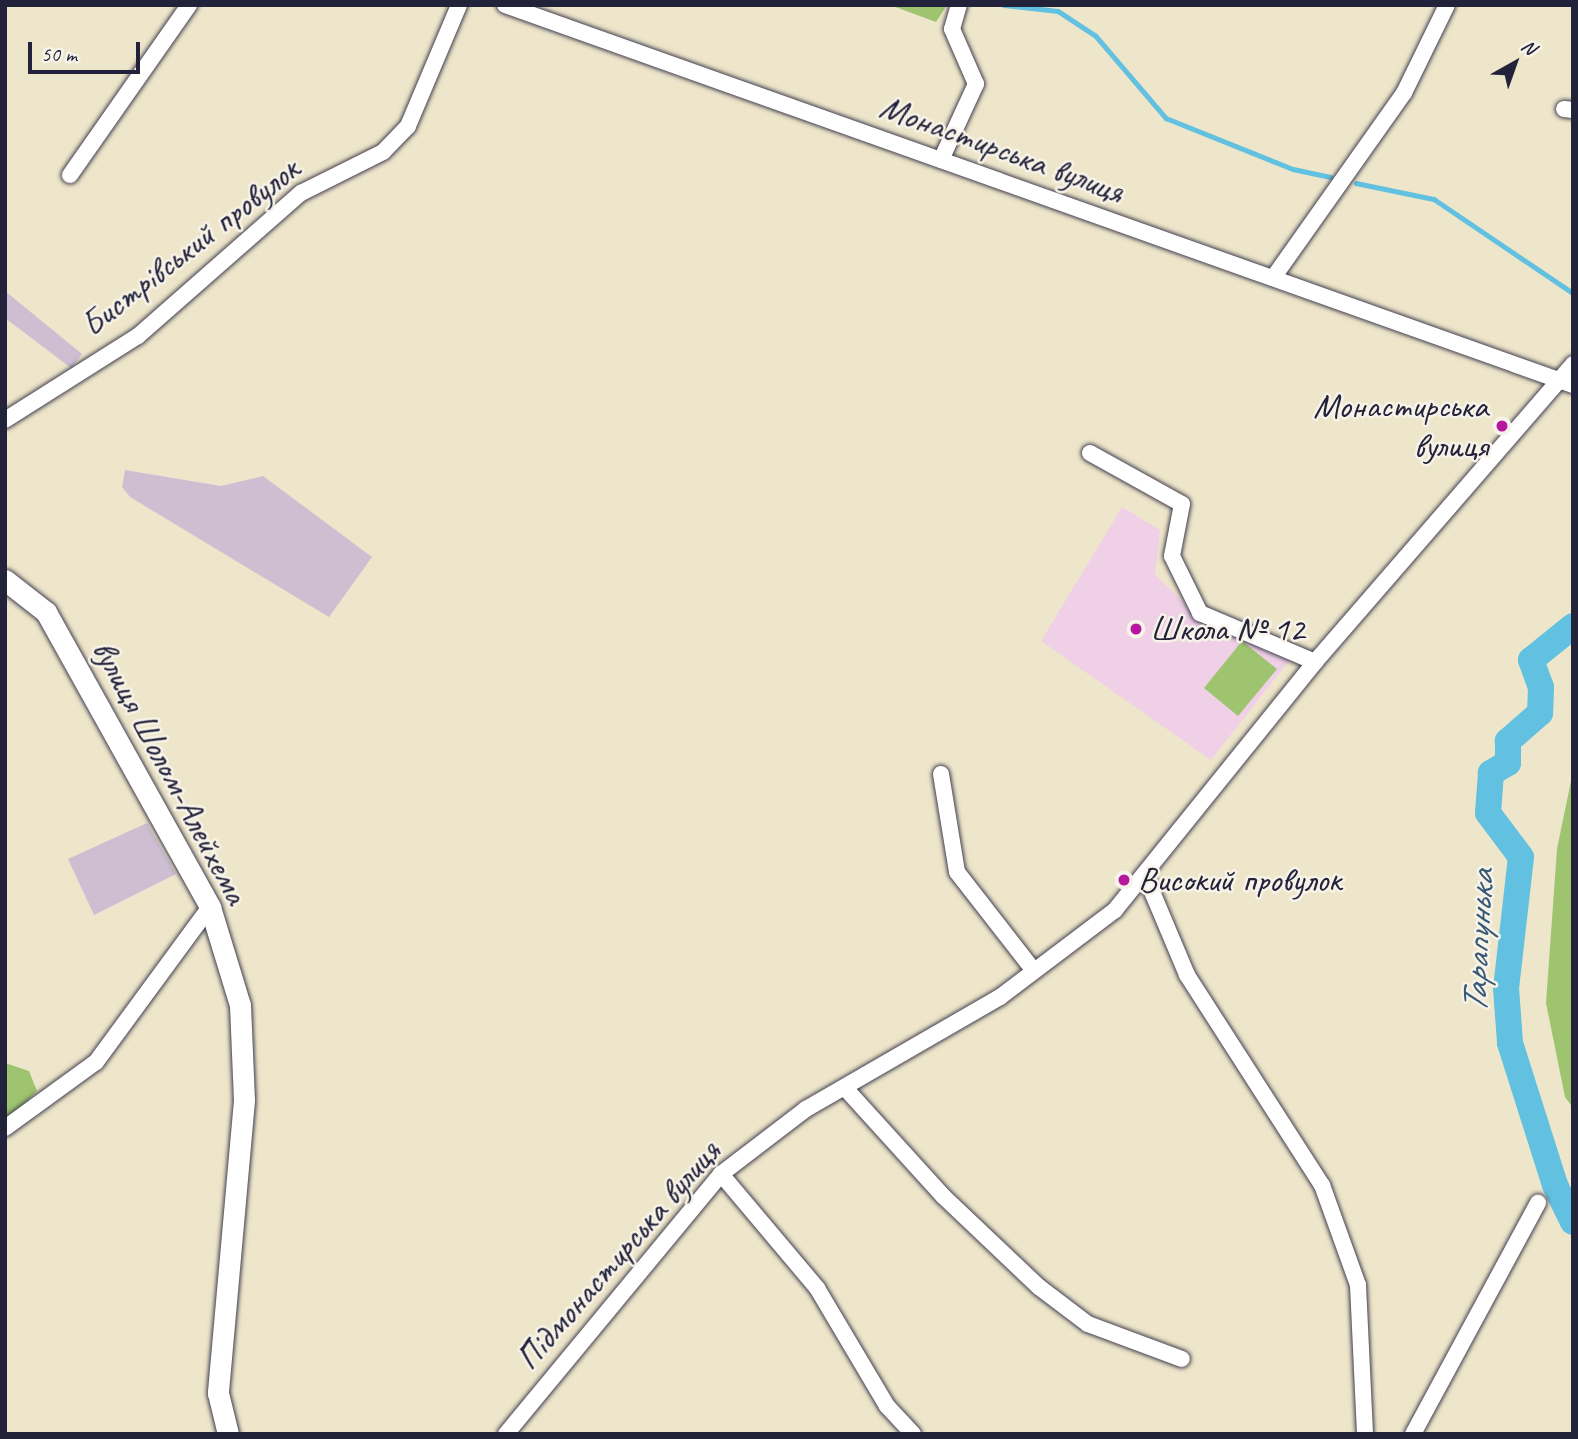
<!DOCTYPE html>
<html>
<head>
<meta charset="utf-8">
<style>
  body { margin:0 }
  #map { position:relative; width:1578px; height:1439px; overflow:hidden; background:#eee6ca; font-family:Caveat,sans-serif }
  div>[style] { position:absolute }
  .built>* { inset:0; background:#efd0e6 }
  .industrial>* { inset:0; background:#cdbed2 }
  .green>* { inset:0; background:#9ec46f }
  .stream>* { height:4.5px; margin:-2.25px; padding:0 2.25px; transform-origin:2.25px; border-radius:2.25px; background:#62c0e0 }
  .river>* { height:26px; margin:-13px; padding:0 13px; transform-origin:13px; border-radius:13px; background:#62c0e0 }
  .roads { filter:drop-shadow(0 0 2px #413f50) drop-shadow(0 0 2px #413f50) }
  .minor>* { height:16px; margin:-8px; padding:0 8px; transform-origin:8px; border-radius:8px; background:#fff }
  .major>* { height:21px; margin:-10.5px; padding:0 10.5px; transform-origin:10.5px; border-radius:10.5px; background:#fff }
  .dots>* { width:19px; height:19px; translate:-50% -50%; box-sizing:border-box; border:4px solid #f7f3e8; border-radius:50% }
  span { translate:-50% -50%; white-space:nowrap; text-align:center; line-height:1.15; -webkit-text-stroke:5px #f7f3e8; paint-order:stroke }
  .street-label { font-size:35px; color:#22223b }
  .poi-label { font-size:35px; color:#22223b }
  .right { translate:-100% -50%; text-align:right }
  .left { translate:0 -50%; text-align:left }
  .water-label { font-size:37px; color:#385975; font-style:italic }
  .frame { position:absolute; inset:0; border:7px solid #22223b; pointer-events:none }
  .north { position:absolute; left:1480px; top:28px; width:70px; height:70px; -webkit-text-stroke:5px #f7f3e8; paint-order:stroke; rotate:40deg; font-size:19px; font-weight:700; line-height:28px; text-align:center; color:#22223b }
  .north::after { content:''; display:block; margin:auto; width:24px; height:32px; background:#22223b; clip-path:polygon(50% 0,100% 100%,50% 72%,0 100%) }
  .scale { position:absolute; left:28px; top:42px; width:112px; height:32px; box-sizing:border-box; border:4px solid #22223b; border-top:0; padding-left:9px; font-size:21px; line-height:24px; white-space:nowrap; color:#22223b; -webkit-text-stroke:5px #f7f3e8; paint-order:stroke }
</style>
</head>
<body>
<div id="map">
  <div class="built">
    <i style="clip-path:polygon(1122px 507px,1160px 530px,1155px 574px,1199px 618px,1291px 658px,1211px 760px,1041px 641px)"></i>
  </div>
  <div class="industrial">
    <i style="clip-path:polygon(5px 291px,82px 354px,71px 368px,5px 318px)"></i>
    <i style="clip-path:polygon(125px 470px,221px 486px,263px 476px,372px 557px,329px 617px,130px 497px,122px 487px)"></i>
    <i style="clip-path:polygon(147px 823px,176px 874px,94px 915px,68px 859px)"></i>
  </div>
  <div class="green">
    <i style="clip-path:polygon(890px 5px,947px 5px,936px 22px)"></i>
    <i style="clip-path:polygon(1242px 641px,1277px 669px,1238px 716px,1204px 688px)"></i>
    <i style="clip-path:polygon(1573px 771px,1573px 1108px,1565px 1097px,1546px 1003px,1557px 849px)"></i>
    <i style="clip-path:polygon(5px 1063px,29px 1071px,37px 1091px,5px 1123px)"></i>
  </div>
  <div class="stream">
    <i style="left:1004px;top:5px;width:54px;rotate:6.3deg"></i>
    <i style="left:1058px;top:11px;width:45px;rotate:33.3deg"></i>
    <i style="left:1096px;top:36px;width:108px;rotate:49.5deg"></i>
    <i style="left:1166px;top:118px;width:137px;rotate:21.9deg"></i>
    <i style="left:1293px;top:169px;width:38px;rotate:12deg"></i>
    <i style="left:1356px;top:183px;width:80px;rotate:11.6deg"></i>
    <i style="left:1434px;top:199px;width:168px;rotate:34.1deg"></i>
  </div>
  <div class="river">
    <i style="left:1573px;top:626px;width:54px;rotate:141deg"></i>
    <i style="left:1531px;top:660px;width:29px;rotate:70deg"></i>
    <i style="left:1541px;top:687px;width:26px;rotate:92deg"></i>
    <i style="left:1540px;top:713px;width:43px;rotate:138.8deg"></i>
    <i style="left:1508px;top:741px;width:22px;rotate:90deg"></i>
    <i style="left:1508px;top:763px;width:20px;rotate:150deg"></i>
    <i style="left:1491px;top:773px;width:40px;rotate:94.3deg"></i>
    <i style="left:1488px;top:813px;width:55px;rotate:53.1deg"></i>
    <i style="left:1521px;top:857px;width:132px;rotate:96.5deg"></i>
    <i style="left:1506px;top:988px;width:55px;rotate:85.8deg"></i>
    <i style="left:1510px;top:1043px;width:149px;rotate:72.4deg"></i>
    <i style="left:1555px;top:1185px;width:41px;rotate:64.1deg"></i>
  </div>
  <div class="roads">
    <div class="minor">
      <i style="left:505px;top:5px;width:1134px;rotate:19.59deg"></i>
      <i style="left:1564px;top:109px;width:9px;rotate:6deg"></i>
      <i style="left:941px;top:160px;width:84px;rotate:-65.3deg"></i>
      <i style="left:976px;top:84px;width:60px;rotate:-113.6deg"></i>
      <i style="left:952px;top:29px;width:25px;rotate:-74deg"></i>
      <i style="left:70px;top:175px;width:208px;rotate:-55deg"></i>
      <i style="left:1273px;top:278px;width:227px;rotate:-54.7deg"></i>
      <i style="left:1404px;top:93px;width:98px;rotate:-64deg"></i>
      <i style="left:5px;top:420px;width:157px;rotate:-32.3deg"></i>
      <i style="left:138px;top:336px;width:217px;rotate:-41.3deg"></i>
      <i style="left:301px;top:193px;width:92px;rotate:-26.6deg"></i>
      <i style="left:383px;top:152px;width:36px;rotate:-46deg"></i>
      <i style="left:408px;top:126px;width:131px;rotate:-67.1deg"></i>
      <i style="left:1090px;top:453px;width:105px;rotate:29deg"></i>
      <i style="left:1182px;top:504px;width:53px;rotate:100.9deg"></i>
      <i style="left:1172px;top:556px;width:64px;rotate:63.8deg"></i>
      <i style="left:1200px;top:613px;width:125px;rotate:23.1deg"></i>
      <i style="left:941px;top:774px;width:99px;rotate:80.7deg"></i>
      <i style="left:957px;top:872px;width:125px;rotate:52.1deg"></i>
      <i style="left:1145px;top:875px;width:108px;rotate:67.2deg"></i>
      <i style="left:1187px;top:975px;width:250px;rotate:57.3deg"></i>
      <i style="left:1322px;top:1185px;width:106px;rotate:70.2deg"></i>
      <i style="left:1358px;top:1285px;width:149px;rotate:87.3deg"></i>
      <i style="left:846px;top:1089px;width:144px;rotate:47.8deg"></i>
      <i style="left:943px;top:1196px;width:132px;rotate:43.5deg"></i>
      <i style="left:1039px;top:1287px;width:61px;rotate:37.1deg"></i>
      <i style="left:1088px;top:1324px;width:100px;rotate:20.4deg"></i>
      <i style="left:5px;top:1128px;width:112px;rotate:-36deg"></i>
      <i style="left:96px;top:1062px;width:192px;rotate:-53.7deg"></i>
      <i style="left:721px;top:1174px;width:149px;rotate:49.9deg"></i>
      <i style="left:817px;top:1288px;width:137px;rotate:59.3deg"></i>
      <i style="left:887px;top:1406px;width:38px;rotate:47deg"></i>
      <i style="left:506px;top:1434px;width:337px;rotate:-50.4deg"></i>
      <i style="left:721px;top:1174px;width:107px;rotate:-37.4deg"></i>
      <i style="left:806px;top:1109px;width:224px;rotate:-30deg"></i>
      <i style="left:1000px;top:997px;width:144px;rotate:-37.1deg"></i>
      <i style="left:1115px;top:910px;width:319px;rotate:-51.1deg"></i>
      <i style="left:1315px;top:662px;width:394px;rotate:-49.1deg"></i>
      <i style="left:1413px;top:1434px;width:263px;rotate:-61.6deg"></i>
    </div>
    <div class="major">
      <i style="left:5px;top:580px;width:52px;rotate:38deg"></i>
      <i style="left:46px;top:612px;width:338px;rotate:60.9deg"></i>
      <i style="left:210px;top:907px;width:102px;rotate:73deg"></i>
      <i style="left:240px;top:1005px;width:95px;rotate:87.6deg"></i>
      <i style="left:244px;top:1100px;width:294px;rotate:95.1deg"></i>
      <i style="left:218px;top:1393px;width:42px;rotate:76.3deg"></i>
    </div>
  </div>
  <div class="dots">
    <i style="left:1502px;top:426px;background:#b5179e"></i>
    <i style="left:1136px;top:629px;background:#b5179e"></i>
    <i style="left:1124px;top:880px;background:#b5179e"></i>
  </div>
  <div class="street-label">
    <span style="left:1002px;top:149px;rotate:20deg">Монастирська вулиця</span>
    <span style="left:190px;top:247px;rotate:-38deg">Бистрівський провулок</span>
    <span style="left:170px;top:772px;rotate:62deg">вулиця Шолом-Алейхема</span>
    <span style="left:618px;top:1255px;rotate:-49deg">Підмонастирська вулиця</span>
  </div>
  <div class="poi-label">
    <span class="right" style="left:1488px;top:426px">Монастирська<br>вулиця</span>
    <span class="left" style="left:1150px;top:629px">Школа № 12</span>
    <span class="left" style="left:1138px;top:880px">Високий провулок</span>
  </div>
  <div class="water-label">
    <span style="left:1478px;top:942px;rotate:-87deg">Тарапунька</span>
  </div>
  <div class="frame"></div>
  <div class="north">N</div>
  <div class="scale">50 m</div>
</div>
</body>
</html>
